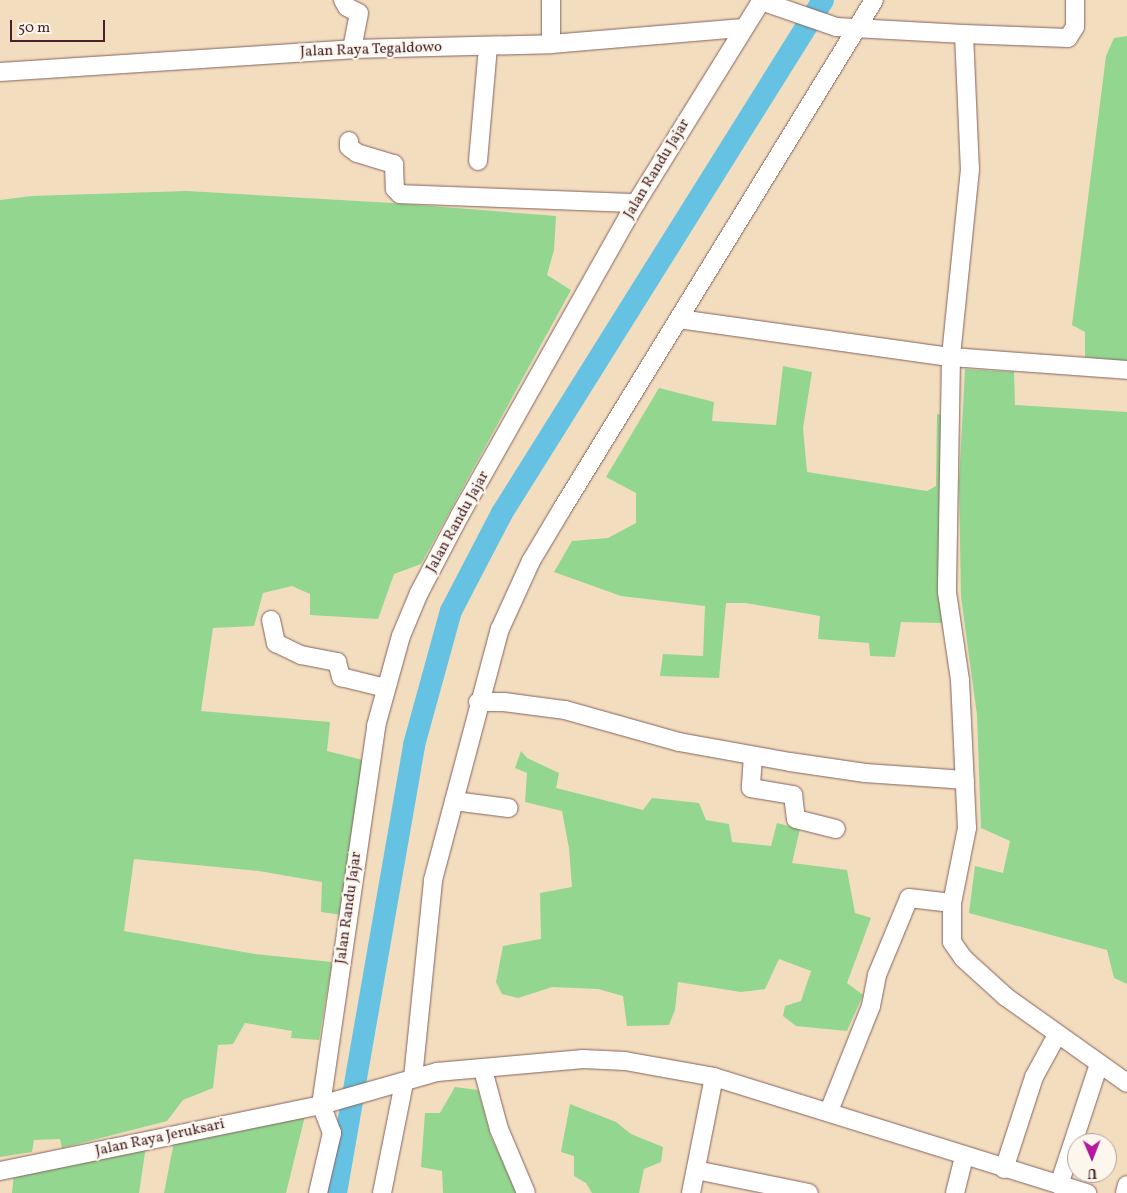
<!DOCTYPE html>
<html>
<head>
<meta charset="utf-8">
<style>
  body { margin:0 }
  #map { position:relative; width:1127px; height:1193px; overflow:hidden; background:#f3ddbf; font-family:Vollkorn,serif }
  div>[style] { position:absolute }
  .green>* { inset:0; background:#92d68f }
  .river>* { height:22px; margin:-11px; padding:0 11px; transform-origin:11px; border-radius:11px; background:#65c2e3 }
  .roads { filter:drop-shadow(0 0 1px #85625f) drop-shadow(0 0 1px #85625f) }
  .minor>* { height:18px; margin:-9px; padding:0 9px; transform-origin:9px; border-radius:9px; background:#fff }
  span { translate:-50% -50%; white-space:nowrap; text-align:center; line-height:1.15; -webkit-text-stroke:4.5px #fbf7ec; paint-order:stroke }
  .street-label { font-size:15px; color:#4a1f2b }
  .north { position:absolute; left:1067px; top:1133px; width:50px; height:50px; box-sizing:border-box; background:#fbf7ec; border:1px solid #b4a19f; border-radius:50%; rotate:179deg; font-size:14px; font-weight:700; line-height:20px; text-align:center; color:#4a1f2b }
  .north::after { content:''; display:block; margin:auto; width:18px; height:22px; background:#b5179e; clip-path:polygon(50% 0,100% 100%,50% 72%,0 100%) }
  .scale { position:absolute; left:10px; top:20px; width:95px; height:22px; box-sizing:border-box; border:2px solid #4a1f2b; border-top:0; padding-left:6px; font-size:15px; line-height:18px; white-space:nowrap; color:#4a1f2b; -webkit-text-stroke:4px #fbf7ec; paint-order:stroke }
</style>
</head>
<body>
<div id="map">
  <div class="green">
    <i style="clip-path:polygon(1127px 36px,1127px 361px,1085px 357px,1085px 332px,1072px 325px,1106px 56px,1114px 38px)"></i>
    <i style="clip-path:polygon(187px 191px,392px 203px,556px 216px,554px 250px,547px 275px,571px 290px,421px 564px,394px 574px,378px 619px,310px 615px,310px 594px,292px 586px,263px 593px,254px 626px,213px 628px,201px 711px,330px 722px,327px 751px,363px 760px,342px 915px,321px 912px,322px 882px,259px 871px,134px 859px,124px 931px,255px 954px,332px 962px,319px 1040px,291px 1038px,292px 1031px,245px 1023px,233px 1044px,218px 1045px,213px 1088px,183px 1100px,167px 1121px,62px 1148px,60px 1139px,34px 1140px,32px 1152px,0 1157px,0 200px,31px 196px)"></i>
    <i style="clip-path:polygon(783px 366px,812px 372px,803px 428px,807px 472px,927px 491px,936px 486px,937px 414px,948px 416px,943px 623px,901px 622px,895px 657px,870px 656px,869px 643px,818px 639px,820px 616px,746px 603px,726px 603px,719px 678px,660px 676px,663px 654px,703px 656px,705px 606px,621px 596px,554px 572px,572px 541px,608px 538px,636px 523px,636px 493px,606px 477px,659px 388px,714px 402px,712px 421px,776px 425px)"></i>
    <i style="clip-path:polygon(965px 369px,1014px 372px,1015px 405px,1127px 412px,1127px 984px,1114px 978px,1107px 950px,969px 913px,975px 866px,1003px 873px,1010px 841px,981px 828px,977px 715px,961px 597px,959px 482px)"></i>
    <i style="clip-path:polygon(521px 751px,527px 758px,559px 773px,556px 788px,643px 810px,652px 798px,699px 803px,706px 820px,729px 824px,732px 842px,771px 846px,777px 823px,800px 829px,792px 863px,847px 870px,855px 913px,871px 918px,847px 983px,863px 995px,847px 1031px,796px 1026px,783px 1016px,785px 1006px,801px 1001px,811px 971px,779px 959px,765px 989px,741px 992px,678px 982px,675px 1010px,669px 1025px,627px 1026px,623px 996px,598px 989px,552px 987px,518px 998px,502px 994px,496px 982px,503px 946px,541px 939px,540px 893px,572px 887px,569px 848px,562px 811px,525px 802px,527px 773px,515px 768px)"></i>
    <i style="clip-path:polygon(455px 1087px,478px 1090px,491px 1137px,518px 1193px,443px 1193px,442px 1171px,421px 1167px,425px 1113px,440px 1113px)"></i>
    <i style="clip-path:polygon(570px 1104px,616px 1122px,631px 1134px,663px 1147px,661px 1162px,644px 1169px,639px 1193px,592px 1193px,586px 1183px,574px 1176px,574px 1156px,561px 1152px)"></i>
    <i style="clip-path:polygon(306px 1112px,286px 1193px,164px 1193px,174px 1142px)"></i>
    <i style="clip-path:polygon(146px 1146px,139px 1193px,12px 1193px,14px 1175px)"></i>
  </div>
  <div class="river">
    <i style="left:336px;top:1193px;width:455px;rotate:-80.1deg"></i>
    <i style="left:414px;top:745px;width:139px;rotate:-74.6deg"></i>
    <i style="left:451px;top:611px;width:110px;rotate:-62.5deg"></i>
    <i style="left:502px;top:513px;width:605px;rotate:-57.96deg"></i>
  </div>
  <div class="roads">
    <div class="minor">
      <i style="left:343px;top:0;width:8px;rotate:60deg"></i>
      <i style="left:347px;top:7px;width:13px;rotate:27deg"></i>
      <i style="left:359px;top:13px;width:37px;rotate:101deg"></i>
      <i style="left:551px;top:0;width:44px;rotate:90deg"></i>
      <i style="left:761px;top:1px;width:79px;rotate:19.1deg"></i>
      <i style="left:836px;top:27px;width:128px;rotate:3.1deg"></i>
      <i style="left:964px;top:34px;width:135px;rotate:87.5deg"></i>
      <i style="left:970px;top:169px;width:189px;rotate:95.8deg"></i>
      <i style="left:951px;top:357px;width:235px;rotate:91deg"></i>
      <i style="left:947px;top:592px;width:89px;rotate:81.6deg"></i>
      <i style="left:960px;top:680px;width:148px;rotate:87.3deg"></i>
      <i style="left:967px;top:828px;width:76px;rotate:101.3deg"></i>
      <i style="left:952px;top:903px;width:39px;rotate:90deg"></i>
      <i style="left:952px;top:942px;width:19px;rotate:55deg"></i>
      <i style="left:963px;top:958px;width:58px;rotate:42.2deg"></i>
      <i style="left:1006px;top:997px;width:148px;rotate:35.4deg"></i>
      <i style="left:964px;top:34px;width:104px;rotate:2.2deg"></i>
      <i style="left:1068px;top:38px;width:13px;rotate:-58deg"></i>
      <i style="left:1075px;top:27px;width:27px;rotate:-90deg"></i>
      <i style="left:0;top:72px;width:353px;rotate:-3.7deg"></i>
      <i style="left:352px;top:49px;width:199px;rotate:-1.4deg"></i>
      <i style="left:551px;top:44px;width:193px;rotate:-4.8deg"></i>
      <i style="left:349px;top:141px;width:6px;rotate:90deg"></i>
      <i style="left:349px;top:147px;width:10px;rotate:37deg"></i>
      <i style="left:357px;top:153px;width:39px;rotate:17deg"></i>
      <i style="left:394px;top:164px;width:25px;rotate:88deg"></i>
      <i style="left:395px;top:189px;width:7px;rotate:45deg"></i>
      <i style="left:400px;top:194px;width:236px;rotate:2.2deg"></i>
      <i style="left:478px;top:161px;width:115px;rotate:-85deg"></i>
      <i style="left:679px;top:319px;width:275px;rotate:8deg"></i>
      <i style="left:951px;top:357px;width:176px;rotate:4.2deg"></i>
      <i style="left:271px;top:620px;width:24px;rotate:78deg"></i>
      <i style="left:276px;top:643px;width:28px;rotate:26deg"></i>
      <i style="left:301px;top:655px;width:37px;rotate:11deg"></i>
      <i style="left:337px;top:662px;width:16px;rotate:75deg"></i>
      <i style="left:341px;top:677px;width:46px;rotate:13.7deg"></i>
      <i style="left:478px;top:702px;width:26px"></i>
      <i style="left:504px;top:702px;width:62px;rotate:7.5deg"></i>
      <i style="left:565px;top:710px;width:118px;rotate:15.7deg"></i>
      <i style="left:679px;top:742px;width:113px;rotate:10.2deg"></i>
      <i style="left:790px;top:762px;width:76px;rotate:8.3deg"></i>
      <i style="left:865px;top:773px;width:100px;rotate:4deg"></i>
      <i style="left:753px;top:756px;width:32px;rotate:94deg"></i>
      <i style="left:751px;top:788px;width:43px;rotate:9.5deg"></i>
      <i style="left:793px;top:795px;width:24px;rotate:83deg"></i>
      <i style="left:796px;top:819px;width:41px;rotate:14deg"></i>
      <i style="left:454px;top:801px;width:55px;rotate:7.3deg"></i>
      <i style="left:483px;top:1070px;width:61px;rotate:74.8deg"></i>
      <i style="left:499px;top:1129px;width:69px;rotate:67.1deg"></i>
      <i style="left:413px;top:1078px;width:199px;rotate:-84.2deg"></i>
      <i style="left:433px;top:880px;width:260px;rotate:-75.1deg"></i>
      <i style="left:500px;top:629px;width:75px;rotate:-65.5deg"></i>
      <i style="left:531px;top:561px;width:61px;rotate:-59.2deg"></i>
      <i style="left:562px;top:509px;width:597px;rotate:-58.49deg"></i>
      <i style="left:321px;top:1105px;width:383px;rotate:-81.7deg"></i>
      <i style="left:376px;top:726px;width:93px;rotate:-74.5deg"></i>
      <i style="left:401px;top:636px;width:47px;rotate:-67.3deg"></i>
      <i style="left:419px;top:593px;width:88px;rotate:-62.3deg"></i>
      <i style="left:460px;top:515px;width:358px;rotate:-60.6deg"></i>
      <i style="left:636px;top:203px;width:239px;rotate:-58.2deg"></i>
      <i style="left:829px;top:1111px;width:113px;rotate:-68.2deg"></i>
      <i style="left:871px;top:1006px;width:32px;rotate:-79deg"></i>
      <i style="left:877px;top:975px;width:83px;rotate:-67.4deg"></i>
      <i style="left:909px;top:898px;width:43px;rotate:6.6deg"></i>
      <i style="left:1004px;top:1169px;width:97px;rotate:-71.9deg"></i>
      <i style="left:1034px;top:1077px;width:48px;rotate:-61.3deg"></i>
      <i style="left:696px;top:1170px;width:115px;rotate:11.5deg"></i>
      <i style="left:0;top:1171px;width:328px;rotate:-11.6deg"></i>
      <i style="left:321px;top:1105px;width:121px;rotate:-15.9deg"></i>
      <i style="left:437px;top:1072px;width:147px;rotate:-5.1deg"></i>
      <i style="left:583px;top:1059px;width:42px;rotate:2.7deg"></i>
      <i style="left:625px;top:1061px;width:90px;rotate:10.2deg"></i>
      <i style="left:714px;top:1077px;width:391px;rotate:17.3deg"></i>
      <i style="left:1059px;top:1185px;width:127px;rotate:-71.7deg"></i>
      <i style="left:318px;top:1193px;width:62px;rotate:-76.9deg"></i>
      <i style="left:332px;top:1133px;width:30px;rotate:-111deg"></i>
      <i style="left:382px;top:1193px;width:112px;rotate:-78.7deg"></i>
      <i style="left:691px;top:1193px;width:118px;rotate:-78.8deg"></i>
      <i style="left:955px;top:1193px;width:37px;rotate:-76deg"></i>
      <i style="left:1125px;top:1193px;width:8px;rotate:-76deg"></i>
    </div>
  </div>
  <div class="street-label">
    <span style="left:371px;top:50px;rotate:-2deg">Jalan Raya Tegaldowo</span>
    <span style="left:657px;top:169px;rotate:-59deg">Jalan Randu Jajar</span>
    <span style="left:458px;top:522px;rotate:-61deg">Jalan Randu Jajar</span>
    <span style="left:349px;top:908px;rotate:-82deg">Jalan Randu Jajar</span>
    <span style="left:160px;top:1138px;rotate:-12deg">Jalan Raya Jeruksari</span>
  </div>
  <div class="north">U</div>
  <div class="scale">50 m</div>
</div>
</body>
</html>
